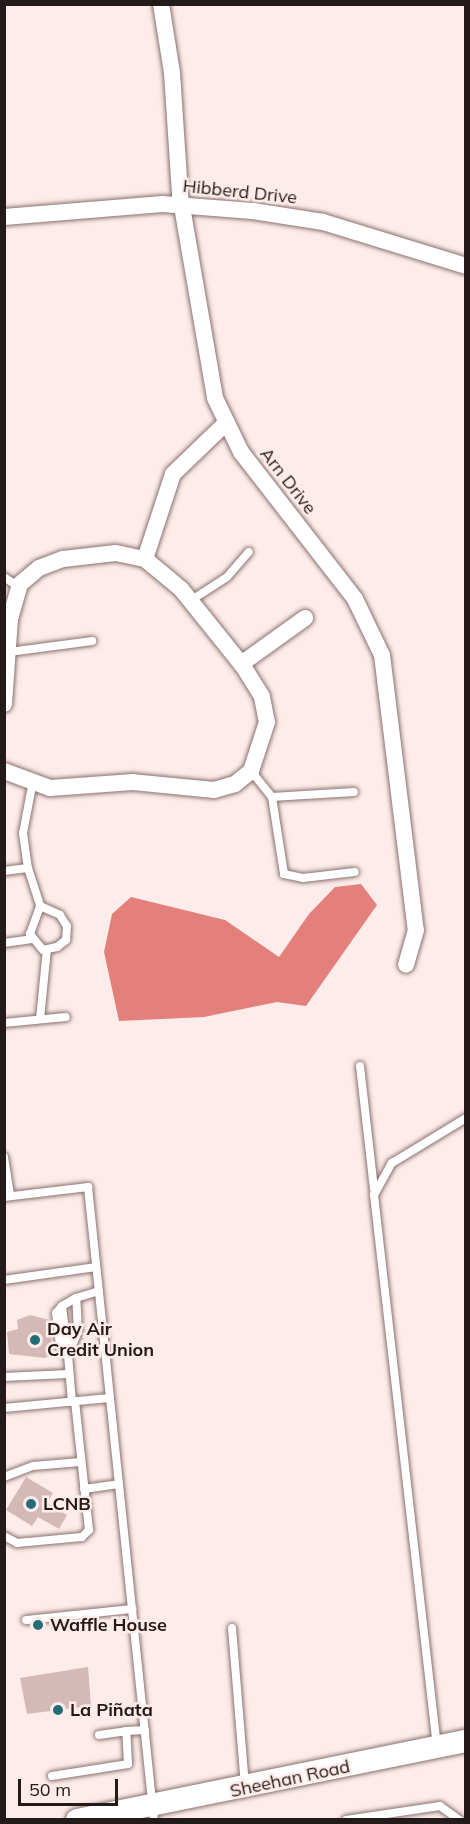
<!DOCTYPE html>
<html>
<head>
<meta charset="utf-8">
<style>
  body { margin:0 }
  #map { position:relative; width:470px; height:1824px; overflow:hidden; background:#fdecea; font-family:Mulish,sans-serif }
  div>[style] { position:absolute }
  .water>* { inset:0; background:#e4807b }
  .building>* { inset:0; background:#d5b9b7 }
  .roads { filter:drop-shadow(0 0 2px #8a716f) drop-shadow(0 0 2px #8a716f) }
  .lane>* { height:8px; margin:-4px; padding:0 4px; transform-origin:4px; border-radius:4px; background:#fff }
  .street>* { height:16px; margin:-8px; padding:0 8px; transform-origin:8px; border-radius:8px; background:#fff }
  .secondary>* { height:22px; margin:-11px; padding:0 11px; transform-origin:11px; border-radius:11px; background:#fff }
  .dots>* { width:16px; height:16px; translate:-50% -50%; box-sizing:border-box; border:3px solid #fdecea; border-radius:50% }
  span { translate:-50% -50%; white-space:nowrap; text-align:center; line-height:1.15; -webkit-text-stroke:5px #fdecea; paint-order:stroke }
  .street-label { font-size:18px; color:#241a19 }
  .poi-label { font-size:18px; color:#241a19; font-weight:700 }
  .left { translate:0 -50%; text-align:left }
  .frame { position:absolute; inset:0; border:6px solid #241a19; pointer-events:none }
  .scale { position:absolute; left:18px; top:1779px; width:100px; height:27px; box-sizing:border-box; border:3px solid #241a19; border-top:0; padding-left:8px; font-size:18px; line-height:21px; white-space:nowrap; color:#241a19; -webkit-text-stroke:4px #fdecea; paint-order:stroke }
</style>
</head>
<body>
<div id="map">
  <div class="water">
    <i style="clip-path:polygon(361px 884px,377px 905px,306px 1006px,277px 1002px,204px 1017px,119px 1021px,104px 952px,112px 914px,131px 897px,225px 920px,279px 957px,309px 914px,335px 887px)"></i>
  </div>
  <div class="building">
    <i style="clip-path:polygon(30px 1315px,50px 1320px,52px 1354px,45px 1358px,9px 1354px,7px 1332px,18px 1329px,17px 1320px)"></i>
    <i style="clip-path:polygon(26px 1477px,53px 1493px,47px 1503px,67px 1515px,59px 1529px,38px 1517px,32px 1526px,6px 1510px)"></i>
    <i style="clip-path:polygon(88px 1667px,91px 1706px,27px 1714px,20px 1678px)"></i>
  </div>
  <div class="roads">
    <div class="lane">
      <i style="left:4px;top:577px;width:18px;rotate:34deg"></i>
      <i style="left:190px;top:601px;width:44px;rotate:-33deg"></i>
      <i style="left:227px;top:577px;width:33px;rotate:-49deg"></i>
      <i style="left:9px;top:652px;width:84px;rotate:-7.5deg"></i>
      <i style="left:251px;top:771px;width:33px;rotate:51deg"></i>
      <i style="left:272px;top:797px;width:78px;rotate:81.1deg"></i>
      <i style="left:284px;top:874px;width:19px;rotate:12deg"></i>
      <i style="left:303px;top:878px;width:52px;rotate:-6.6deg"></i>
      <i style="left:32px;top:786px;width:48px;rotate:100.8deg"></i>
      <i style="left:23px;top:833px;width:35px;rotate:82deg"></i>
      <i style="left:28px;top:868px;width:40px;rotate:72deg"></i>
      <i style="left:40px;top:906px;width:22px;rotate:24deg"></i>
      <i style="left:60px;top:915px;width:13px;rotate:58deg"></i>
      <i style="left:67px;top:926px;width:14px;rotate:94deg"></i>
      <i style="left:66px;top:940px;width:11px;rotate:142deg"></i>
      <i style="left:57px;top:947px;width:14px;rotate:168deg"></i>
      <i style="left:43px;top:950px;width:21px;rotate:-129deg"></i>
      <i style="left:30px;top:934px;width:30px;rotate:-70deg"></i>
      <i style="left:272px;top:797px;width:82px;rotate:-3.5deg"></i>
      <i style="left:4px;top:871px;width:24px;rotate:-7deg"></i>
      <i style="left:4px;top:943px;width:28px;rotate:-8deg"></i>
      <i style="left:40px;top:1019px;width:70px;rotate:-84.3deg"></i>
      <i style="left:4px;top:1023px;width:62px;rotate:-5.5deg"></i>
      <i style="left:360px;top:1066px;width:124px;rotate:83.5deg"></i>
      <i style="left:4px;top:1157px;width:39px;rotate:81deg"></i>
      <i style="left:4px;top:1197px;width:85px;rotate:-6.8deg"></i>
      <i style="left:88px;top:1187px;width:636px;rotate:84.05deg"></i>
      <i style="left:4px;top:1280px;width:93px;rotate:-8deg"></i>
      <i style="left:62px;top:1306px;width:9px;rotate:131deg"></i>
      <i style="left:56px;top:1313px;width:34px;rotate:83deg"></i>
      <i style="left:60px;top:1347px;width:11px;rotate:49deg"></i>
      <i style="left:68px;top:1355px;width:49px;rotate:-97deg"></i>
      <i style="left:62px;top:1306px;width:16px;rotate:-30deg"></i>
      <i style="left:4px;top:1377px;width:64px;rotate:-2.7deg"></i>
      <i style="left:72px;top:1402px;width:47px;rotate:-94.9deg"></i>
      <i style="left:68px;top:1355px;width:26px;rotate:-67deg"></i>
      <i style="left:78px;top:1331px;width:33px;rotate:-93deg"></i>
      <i style="left:76px;top:1298px;width:24px;rotate:-17deg"></i>
      <i style="left:4px;top:1408px;width:106px;rotate:-5.4deg"></i>
      <i style="left:4px;top:1477px;width:31px;rotate:-21deg"></i>
      <i style="left:33px;top:1466px;width:47px;rotate:-4.9deg"></i>
      <i style="left:84px;top:1489px;width:35px;rotate:-8deg"></i>
      <i style="left:4px;top:1536px;width:15px;rotate:28deg"></i>
      <i style="left:17px;top:1543px;width:65px;rotate:-5.3deg"></i>
      <i style="left:82px;top:1537px;width:10px;rotate:-45deg"></i>
      <i style="left:89px;top:1530px;width:130px;rotate:-96.2deg"></i>
      <i style="left:26px;top:1620px;width:107px;rotate:-5.9deg"></i>
      <i style="left:232px;top:1628px;width:158px;rotate:85.3deg"></i>
      <i style="left:99px;top:1735px;width:27px;rotate:-8deg"></i>
      <i style="left:437px;top:1747px;width:556px;rotate:-96.51deg"></i>
      <i style="left:374px;top:1195px;width:37px;rotate:-61deg"></i>
      <i style="left:392px;top:1163px;width:87px;rotate:-31.3deg"></i>
      <i style="left:52px;top:1776px;width:77px;rotate:-9deg"></i>
      <i style="left:128px;top:1764px;width:33px;rotate:-93deg"></i>
      <i style="left:126px;top:1731px;width:19px;rotate:-3deg"></i>
      <i style="left:346px;top:1820px;width:95px;rotate:-8.5deg"></i>
      <i style="left:440px;top:1806px;width:24px;rotate:36deg"></i>
    </div>
    <div class="street">
      <i style="left:161px;top:4px;width:70px;rotate:80.9deg"></i>
      <i style="left:172px;top:73px;width:122px;rotate:86.2deg"></i>
      <i style="left:180px;top:195px;width:206px;rotate:80.2deg"></i>
      <i style="left:215px;top:398px;width:60px;rotate:64.3deg"></i>
      <i style="left:241px;top:452px;width:186px;rotate:52.2deg"></i>
      <i style="left:355px;top:599px;width:62px;rotate:64.3deg"></i>
      <i style="left:382px;top:655px;width:277px;rotate:83deg"></i>
      <i style="left:416px;top:930px;width:36px;rotate:106deg"></i>
      <i style="left:4px;top:217px;width:159px;rotate:-4.7deg"></i>
      <i style="left:162px;top:204px;width:91px;rotate:4.4deg"></i>
      <i style="left:253px;top:211px;width:71px;rotate:8.9deg"></i>
      <i style="left:323px;top:222px;width:150px;rotate:17.1deg"></i>
      <i style="left:145px;top:559px;width:89px;rotate:-71.8deg"></i>
      <i style="left:173px;top:474px;width:72px;rotate:-43.9deg"></i>
      <i style="left:241px;top:664px;width:79px;rotate:-35.7deg"></i>
      <i style="left:4px;top:704px;width:85px;rotate:-86deg"></i>
      <i style="left:10px;top:619px;width:36px;rotate:-74deg"></i>
      <i style="left:20px;top:584px;width:25px;rotate:-40deg"></i>
      <i style="left:39px;top:568px;width:26px;rotate:-21deg"></i>
      <i style="left:63px;top:559px;width:53px;rotate:-6.5deg"></i>
      <i style="left:116px;top:553px;width:30px;rotate:12deg"></i>
      <i style="left:145px;top:559px;width:47px;rotate:39.8deg"></i>
      <i style="left:181px;top:589px;width:99px;rotate:51.2deg"></i>
      <i style="left:243px;top:666px;width:36px;rotate:58deg"></i>
      <i style="left:262px;top:697px;width:25px;rotate:79deg"></i>
      <i style="left:267px;top:722px;width:52px;rotate:108.1deg"></i>
      <i style="left:251px;top:771px;width:21px;rotate:141deg"></i>
      <i style="left:235px;top:784px;width:22px;rotate:164deg"></i>
      <i style="left:214px;top:790px;width:81px;rotate:-174.4deg"></i>
      <i style="left:133px;top:782px;width:83px;rotate:175.9deg"></i>
      <i style="left:50px;top:788px;width:49px;rotate:-159.7deg"></i>
    </div>
    <div class="secondary">
      <i style="left:77px;top:1820px;width:397px;rotate:-11.5deg"></i>
    </div>
  </div>
  <div class="dots">
    <i style="left:35px;top:1340px;background:#236e75"></i>
    <i style="left:31px;top:1504px;background:#236e75"></i>
    <i style="left:38px;top:1625px;background:#236e75"></i>
    <i style="left:58px;top:1710px;background:#236e75"></i>
  </div>
  <div class="street-label">
    <span style="left:240px;top:192px;rotate:6deg">Hibberd Drive</span>
    <span style="left:288px;top:481px;rotate:52deg">Arn Drive</span>
    <span style="left:290px;top:1779px;rotate:-12deg">Sheehan Road</span>
  </div>
  <div class="poi-label">
    <span class="left" style="left:47px;top:1340px">Day Air<br>Credit Union</span>
    <span class="left" style="left:43px;top:1504px">LCNB</span>
    <span class="left" style="left:50px;top:1625px">Waffle House</span>
    <span class="left" style="left:70px;top:1710px">La Piñata</span>
  </div>
  <div class="frame"></div>
  <div class="scale">50 m</div>
</div>
</body>
</html>
